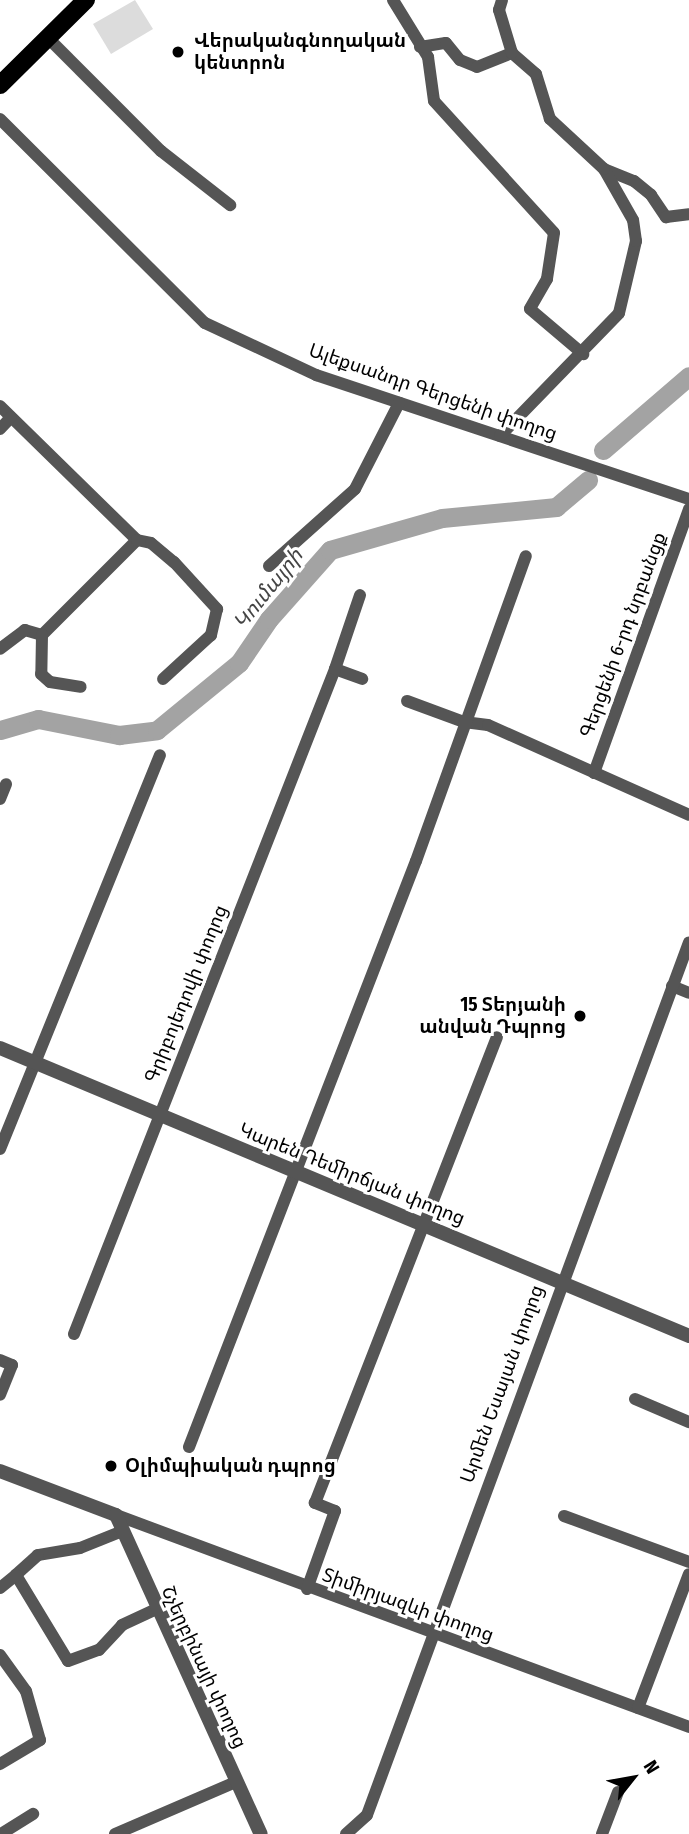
<!DOCTYPE html>
<html>
<head>
<meta charset="utf-8">
<style>
  body { margin:0 }
  #map { position:relative; width:689px; height:1834px; overflow:hidden; background:#fff; font-family:"Fira Sans Condensed","Noto Sans Armenian",sans-serif }
  div>[style] { position:absolute }
  .green>* { inset:0; background:#dcdcdc }
  .river>* { height:19px; margin:-9.5px; padding:0 9.5px; transform-origin:9.5px; border-radius:9.5px; background:#a3a3a3 }
  .minor>* { height:12px; margin:-6px; padding:0 6px; transform-origin:6px; border-radius:6px; background:#555 }
  .tertiary>* { height:14px; margin:-7px; padding:0 7px; transform-origin:7px; border-radius:7px; background:#555 }
  .primary>* { height:18px; margin:-9px; padding:0 9px; transform-origin:9px; border-radius:9px; background:#000 }
  .dots>* { width:19px; height:19px; translate:-50% -50%; box-sizing:border-box; border:4px solid #fff; border-radius:50% }
  span { translate:-50% -50%; white-space:nowrap; text-align:center; line-height:1.15; -webkit-text-stroke:6px #fff; paint-order:stroke }
  .poi-label { font-size:19px; color:#000; font-weight:700 }
  .left { translate:0 -50%; text-align:left }
  .right { translate:-100% -50%; text-align:right }
  .street-label { font-size:19px; color:#000 }
  .water-label { font-size:21px; color:#444; font-style:italic }
  .north { position:absolute; left:598px; top:1743px; width:70px; height:70px; -webkit-text-stroke:5px #fff; paint-order:stroke; rotate:59deg; font-size:19px; font-weight:700; line-height:28px; text-align:center; color:#000 }
  .north::after { content:''; display:block; margin:auto; width:24px; height:32px; background:#000; clip-path:polygon(50% 0,100% 100%,50% 72%,0 100%) }
</style>
</head>
<body>
<div id="map">
  <div class="green">
    <i style="clip-path:polygon(135px 0,153px 29px,111px 54px,93px 24px)"></i>
  </div>
  <div class="river">
    <i style="left:603px;top:450px;width:113px;rotate:-40.7deg"></i>
    <i style="left:0;top:730px;width:40px;rotate:-16deg"></i>
    <i style="left:38px;top:719px;width:83px;rotate:11.2deg"></i>
    <i style="left:119px;top:735px;width:38px;rotate:-7deg"></i>
    <i style="left:157px;top:730px;width:106px;rotate:-39.3deg"></i>
    <i style="left:239px;top:663px;width:53px;rotate:-55.7deg"></i>
    <i style="left:269px;top:619px;width:92px;rotate:-48.5deg"></i>
    <i style="left:330px;top:550px;width:116px;rotate:-15.9deg"></i>
    <i style="left:442px;top:518px;width:115px;rotate:-5.5deg"></i>
    <i style="left:556px;top:507px;width:42px;rotate:-40.2deg"></i>
  </div>
  <div class="minor">
    <i style="left:393px;top:0;width:67px;rotate:58.4deg"></i>
    <i style="left:428px;top:57px;width:44px;rotate:82.2deg"></i>
    <i style="left:434px;top:101px;width:178px;rotate:47.7deg"></i>
    <i style="left:554px;top:233px;width:47px;rotate:98.7deg"></i>
    <i style="left:547px;top:279px;width:34px;rotate:120deg"></i>
    <i style="left:530px;top:309px;width:70px;rotate:40.3deg"></i>
    <i style="left:48px;top:38px;width:160px;rotate:45deg"></i>
    <i style="left:161px;top:151px;width:88px;rotate:38deg"></i>
    <i style="left:420px;top:47px;width:26px;rotate:-9deg"></i>
    <i style="left:446px;top:43px;width:22px;rotate:51deg"></i>
    <i style="left:460px;top:60px;width:18px;rotate:22deg"></i>
    <i style="left:477px;top:67px;width:38px;rotate:-22deg"></i>
    <i style="left:0;top:119px;width:289px;rotate:44.9deg"></i>
    <i style="left:205px;top:323px;width:123px;rotate:25.1deg"></i>
    <i style="left:316px;top:375px;width:393px;rotate:18.4deg"></i>
    <i style="left:604px;top:169px;width:32px;rotate:22deg"></i>
    <i style="left:634px;top:181px;width:22px;rotate:39deg"></i>
    <i style="left:651px;top:195px;width:27px;rotate:56deg"></i>
    <i style="left:666px;top:217px;width:23px;rotate:-7deg"></i>
    <i style="left:0;top:406px;width:192px;rotate:44.4deg"></i>
    <i style="left:137px;top:540px;width:134px;rotate:135deg"></i>
    <i style="left:42px;top:635px;width:18px;rotate:-164deg"></i>
    <i style="left:25px;top:630px;width:31px;rotate:143deg"></i>
    <i style="left:0;top:429px;width:16px;rotate:-47deg"></i>
    <i style="left:500px;top:436px;width:171px;rotate:-45.9deg"></i>
    <i style="left:619px;top:313px;width:74px;rotate:-76.7deg"></i>
    <i style="left:636px;top:241px;width:21px;rotate:-98deg"></i>
    <i style="left:633px;top:220px;width:59px;rotate:-119.6deg"></i>
    <i style="left:604px;top:169px;width:74px;rotate:-137.2deg"></i>
    <i style="left:550px;top:119px;width:47px;rotate:-107.3deg"></i>
    <i style="left:536px;top:74px;width:32px;rotate:-139deg"></i>
    <i style="left:512px;top:53px;width:45px;rotate:-106.8deg"></i>
    <i style="left:499px;top:10px;width:10px;rotate:-73deg"></i>
    <i style="left:137px;top:540px;width:14px;rotate:12deg"></i>
    <i style="left:151px;top:543px;width:30px;rotate:40deg"></i>
    <i style="left:174px;top:562px;width:64px;rotate:47.5deg"></i>
    <i style="left:217px;top:609px;width:27px;rotate:103deg"></i>
    <i style="left:211px;top:635px;width:65px;rotate:137.5deg"></i>
    <i style="left:269px;top:566px;width:115px;rotate:-41.8deg"></i>
    <i style="left:355px;top:489px;width:97px;rotate:-62.9deg"></i>
    <i style="left:42px;top:635px;width:39px;rotate:91deg"></i>
    <i style="left:41px;top:674px;width:12px;rotate:42deg"></i>
    <i style="left:50px;top:682px;width:31px;rotate:9deg"></i>
    <i style="left:335px;top:669px;width:29px;rotate:20deg"></i>
    <i style="left:407px;top:701px;width:61px;rotate:20.2deg"></i>
    <i style="left:464px;top:722px;width:24px;rotate:7deg"></i>
    <i style="left:488px;top:725px;width:220px;rotate:24.1deg"></i>
    <i style="left:594px;top:773px;width:281px;rotate:-70.2deg"></i>
    <i style="left:0;top:799px;width:16px;rotate:-68deg"></i>
    <i style="left:672px;top:986px;width:18px;rotate:22deg"></i>
    <i style="left:0;top:1149px;width:425px;rotate:-67.9deg"></i>
    <i style="left:74px;top:1334px;width:714px;rotate:-68.57deg"></i>
    <i style="left:335px;top:669px;width:78px;rotate:-71.3deg"></i>
    <i style="left:0;top:1360px;width:13px;rotate:23deg"></i>
    <i style="left:12px;top:1365px;width:32px;rotate:112deg"></i>
    <i style="left:635px;top:1399px;width:59px;rotate:23.1deg"></i>
    <i style="left:189px;top:1447px;width:628px;rotate:-68.83deg"></i>
    <i style="left:416px;top:861px;width:324px;rotate:-70.2deg"></i>
    <i style="left:116px;top:1515px;width:611px;rotate:20.3deg"></i>
    <i style="left:564px;top:1516px;width:133px;rotate:20.2deg"></i>
    <i style="left:120px;top:1532px;width:43px;rotate:158.2deg"></i>
    <i style="left:80px;top:1548px;width:43px;rotate:170.5deg"></i>
    <i style="left:38px;top:1555px;width:30px;rotate:138deg"></i>
    <i style="left:16px;top:1575px;width:100px;rotate:58.8deg"></i>
    <i style="left:68px;top:1661px;width:33px;rotate:-20deg"></i>
    <i style="left:99px;top:1650px;width:34px;rotate:-47deg"></i>
    <i style="left:122px;top:1625px;width:38px;rotate:-25deg"></i>
    <i style="left:0;top:1588px;width:21px;rotate:-39deg"></i>
    <i style="left:307px;top:1589px;width:83px;rotate:-70.3deg"></i>
    <i style="left:335px;top:1511px;width:22px;rotate:-158deg"></i>
    <i style="left:315px;top:1503px;width:500px;rotate:-68.67deg"></i>
    <i style="left:0;top:1655px;width:44px;rotate:54.2deg"></i>
    <i style="left:26px;top:1691px;width:51px;rotate:74.1deg"></i>
    <i style="left:40px;top:1740px;width:47px;rotate:149deg"></i>
    <i style="left:638px;top:1708px;width:143px;rotate:-69.2deg"></i>
    <i style="left:1px;top:1834px;width:38px;rotate:-32deg"></i>
    <i style="left:115px;top:1834px;width:132px;rotate:-23.3deg"></i>
    <i style="left:346px;top:1834px;width:28px;rotate:-42deg"></i>
    <i style="left:367px;top:1815px;width:930px;rotate:-69.75deg"></i>
    <i style="left:602px;top:1834px;width:45px;rotate:-69.1deg"></i>
  </div>
  <div class="tertiary">
    <i style="left:0;top:1048px;width:747px;rotate:22.68deg"></i>
    <i style="left:0;top:1471px;width:124px;rotate:20.8deg"></i>
    <i style="left:116px;top:1515px;width:350px;rotate:65.6deg"></i>
  </div>
  <div class="primary">
    <i style="left:0;top:85px;width:121px;rotate:-44.7deg"></i>
  </div>
  <div class="dots">
    <i style="left:178px;top:52px;background:#000"></i>
    <i style="left:580px;top:1016px;background:#000"></i>
    <i style="left:111px;top:1466px;background:#000"></i>
  </div>
  <div class="poi-label">
    <span class="left" style="left:194px;top:52px">Վերականգնողական<br>կենտրոն</span>
    <span class="right" style="left:566px;top:1016px">15 Տերյանի<br>անվան Դպրոց</span>
    <span class="left" style="left:125px;top:1466px">Օլիմպիական դպրոց</span>
  </div>
  <div class="street-label">
    <span style="left:433px;top:392px;rotate:19deg">Ալեքսանդր Գերցենի փողոց</span>
    <span style="left:623px;top:635px;rotate:-70deg">Գերցենի 6-րդ նրբանցք</span>
    <span style="left:186px;top:994px;rotate:-68deg">Գրիբոյեդովի փողոց</span>
    <span style="left:352px;top:1174px;rotate:22deg">Կարեն Դեմիրճյան փողոց</span>
    <span style="left:502px;top:1384px;rotate:-70deg">Արմեն Եսայան փողոց</span>
    <span style="left:408px;top:1605px;rotate:20deg">Տիմիրյազևի փողոց</span>
    <span style="left:204px;top:1667px;rotate:65deg">Շչերբինայի փողոց</span>
  </div>
  <div class="water-label">
    <span style="left:268px;top:589px;rotate:-51deg">Կումայրի</span>
  </div>
  <div class="north">N</div>
</div>
</body>
</html>
